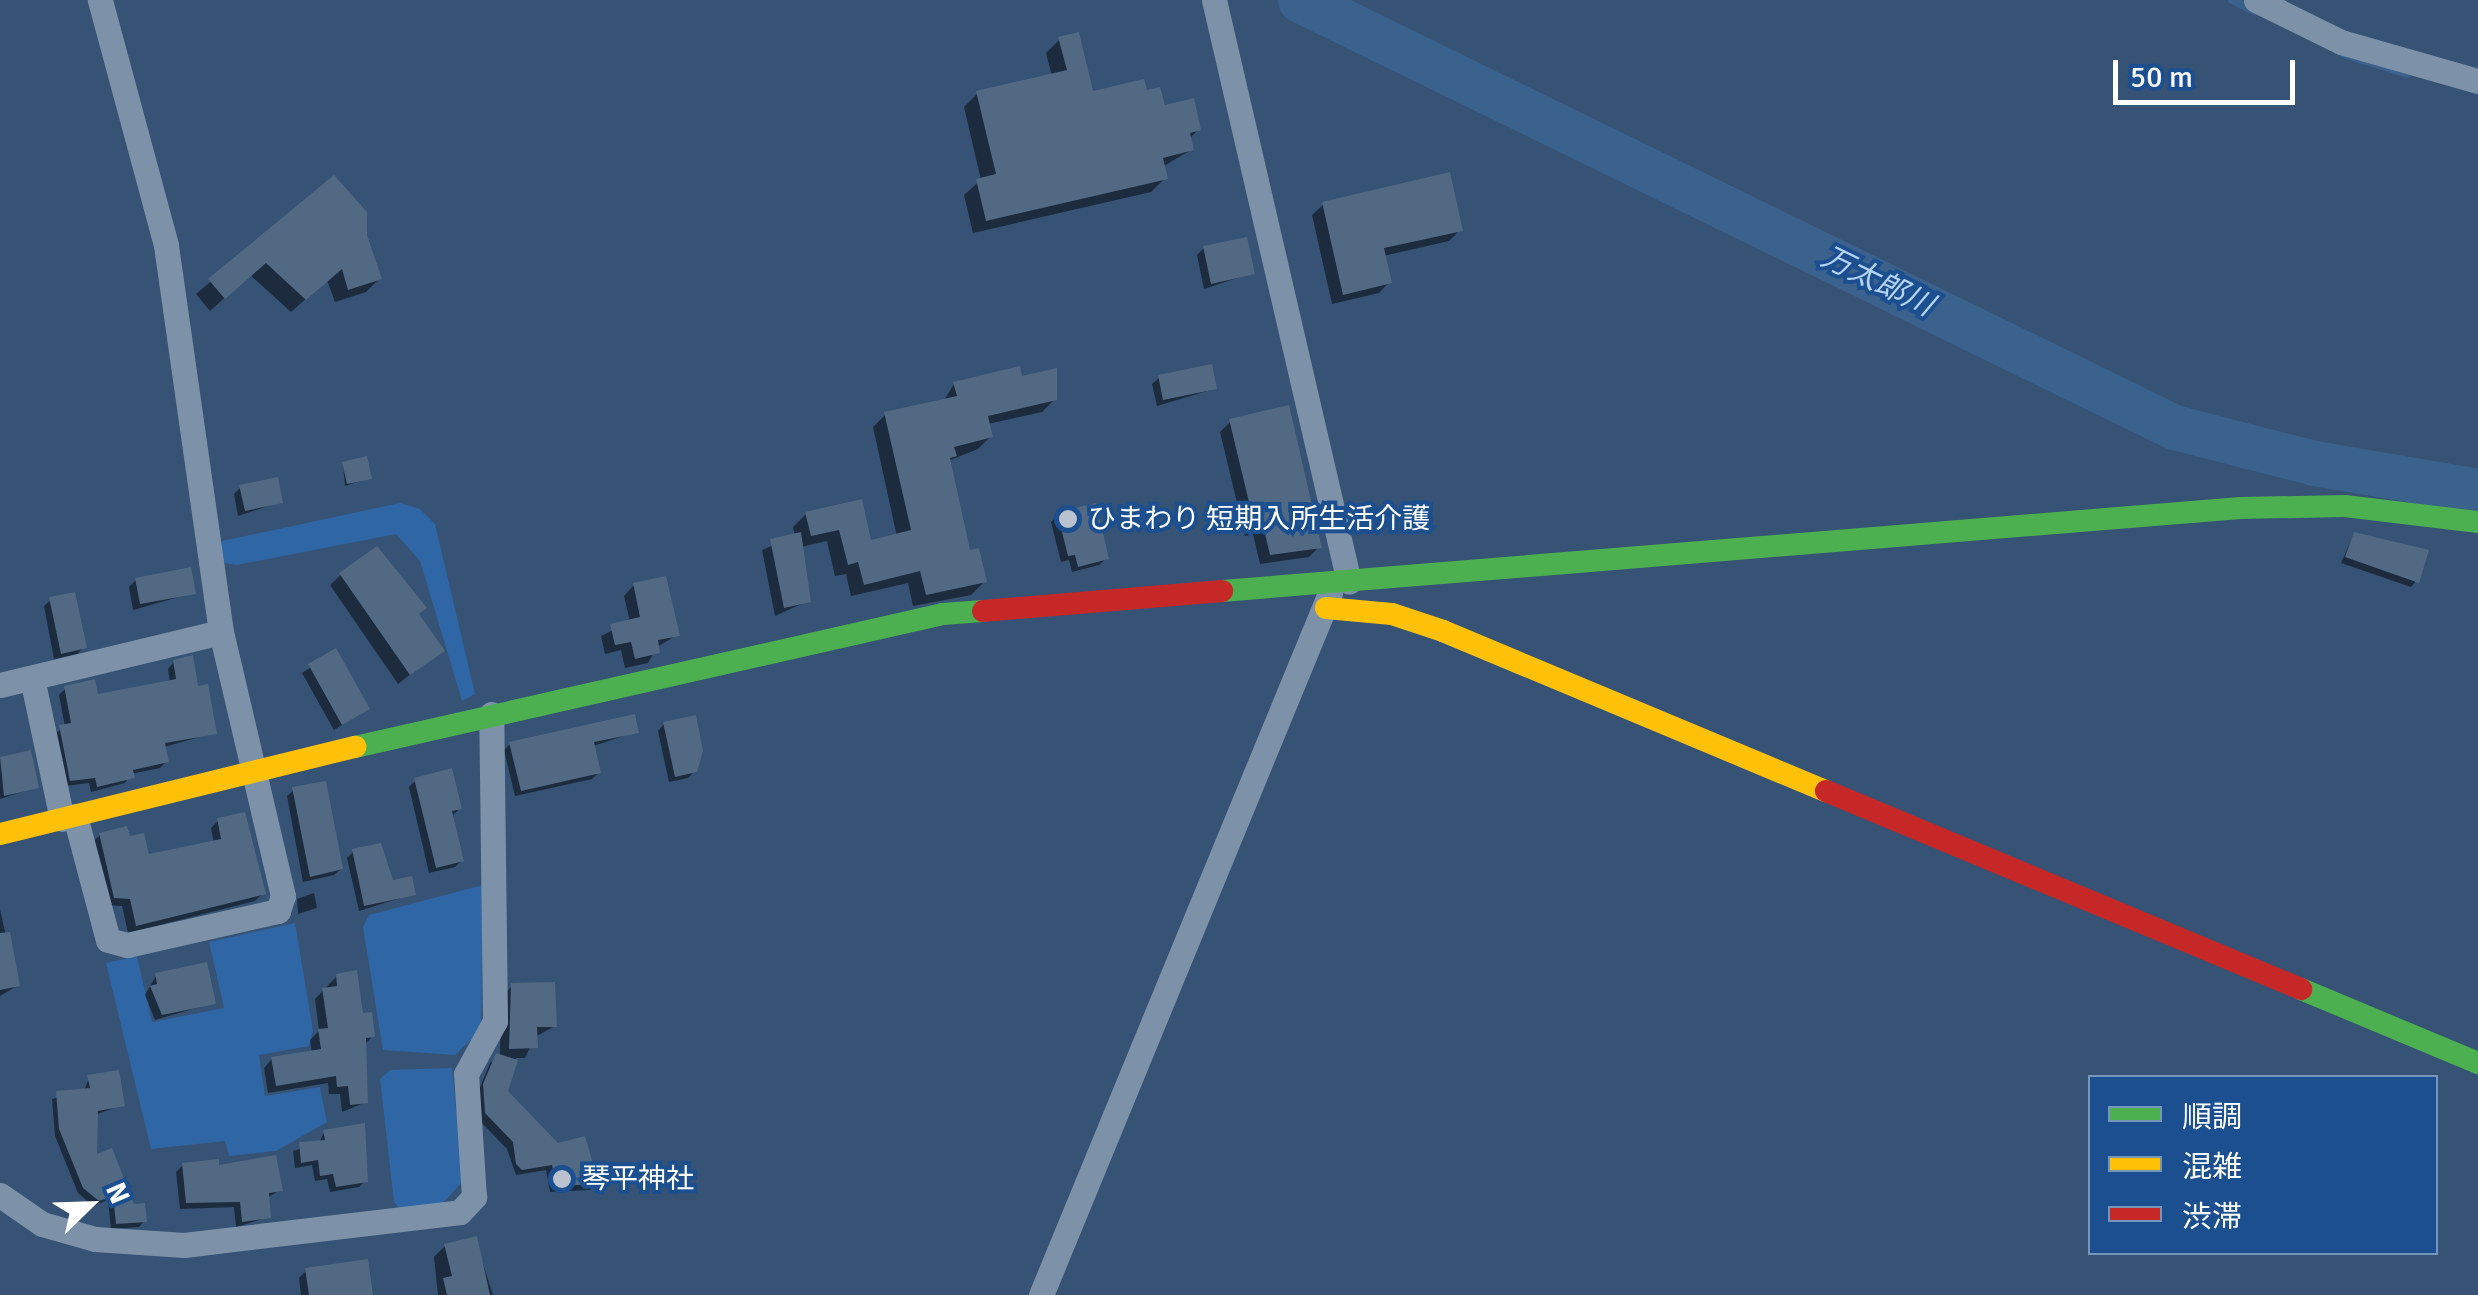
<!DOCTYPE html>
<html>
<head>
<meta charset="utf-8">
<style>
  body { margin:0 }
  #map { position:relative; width:2478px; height:1295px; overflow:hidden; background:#365274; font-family:Signika,"Noto Sans JP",sans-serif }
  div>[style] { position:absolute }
  .green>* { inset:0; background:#2f66a5 }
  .shadow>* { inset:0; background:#0007 }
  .stream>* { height:8px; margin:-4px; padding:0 4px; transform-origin:4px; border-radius:4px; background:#3b618d }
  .river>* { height:45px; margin:-22.5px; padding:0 22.5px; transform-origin:22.5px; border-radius:22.5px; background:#3b618d }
  .building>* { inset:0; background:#526984 }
  .street>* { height:25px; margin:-12.5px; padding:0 12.5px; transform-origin:12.5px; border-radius:12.5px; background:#7d92a8 }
  .fast>* { height:22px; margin:-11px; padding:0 11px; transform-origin:11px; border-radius:11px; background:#4caf50 }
  .slow>* { height:22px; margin:-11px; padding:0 11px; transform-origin:11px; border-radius:11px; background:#ffc107 }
  .jam>* { height:22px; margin:-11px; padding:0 11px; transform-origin:11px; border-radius:11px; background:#c62828 }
  .dots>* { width:28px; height:28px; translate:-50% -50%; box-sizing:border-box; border:5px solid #1b4f8f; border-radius:50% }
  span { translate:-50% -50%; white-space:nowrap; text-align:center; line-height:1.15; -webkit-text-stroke:8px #1b4f8f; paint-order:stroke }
  .poi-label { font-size:28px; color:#fff }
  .left { translate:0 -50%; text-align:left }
  .water-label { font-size:30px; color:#b5d3f5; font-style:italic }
  .legend { position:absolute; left:2088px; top:1075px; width:350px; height:180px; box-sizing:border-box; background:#1b4f8f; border:2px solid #7695bc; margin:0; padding:12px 18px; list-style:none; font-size:30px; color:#fff }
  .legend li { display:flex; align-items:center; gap:20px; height:50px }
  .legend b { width:50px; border:2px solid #7695bc }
  .north { position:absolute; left:40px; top:1155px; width:100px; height:100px; -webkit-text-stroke:8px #1b4f8f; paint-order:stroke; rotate:67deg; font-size:28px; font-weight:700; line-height:40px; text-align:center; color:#fff }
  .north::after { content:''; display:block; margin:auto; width:35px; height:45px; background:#fff; clip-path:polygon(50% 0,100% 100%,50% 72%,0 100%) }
  .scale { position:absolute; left:2113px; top:60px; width:182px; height:45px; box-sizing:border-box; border:5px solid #fff; border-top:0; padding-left:12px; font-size:30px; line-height:35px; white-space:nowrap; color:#fff; -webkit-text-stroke:8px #1b4f8f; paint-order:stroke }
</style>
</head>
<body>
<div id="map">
  <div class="green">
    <i style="clip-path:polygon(400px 503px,420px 509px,435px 524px,475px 694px,462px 701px,420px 561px,396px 534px,237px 565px,219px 562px,222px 541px)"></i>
    <i style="clip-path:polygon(483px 885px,481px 1030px,455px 1055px,383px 1050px,363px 927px,369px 915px)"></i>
    <i style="clip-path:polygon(295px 923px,313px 1031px,309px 1046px,259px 1055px,265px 1096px,320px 1087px,327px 1122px,276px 1151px,229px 1156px,225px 1141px,151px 1149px,106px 963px,137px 956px,152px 1022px,224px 1008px,209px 942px)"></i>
    <i style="clip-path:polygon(452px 1068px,463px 1181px,442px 1204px,400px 1209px,394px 1202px,380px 1079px,390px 1070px)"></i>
  </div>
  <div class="shadow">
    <i style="clip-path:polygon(1060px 39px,1091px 94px,1145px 93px,1198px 130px,1189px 139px,1191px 150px,1162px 167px,1165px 178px,1151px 192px,973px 233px,964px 195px,981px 180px,964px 107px,978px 93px,1052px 76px,1046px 53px)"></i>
    <i style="clip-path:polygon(334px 178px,380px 278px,366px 292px,335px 302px,327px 280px,291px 312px,250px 275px,210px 311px,196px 294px)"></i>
    <i style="clip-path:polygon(1323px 205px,1460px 230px,1449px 241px,1383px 256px,1389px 282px,1379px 293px,1332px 304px,1312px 215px)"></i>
    <i style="clip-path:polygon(1204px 248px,1252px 273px,1204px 289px,1197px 255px)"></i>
    <i style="clip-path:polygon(1159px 378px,1214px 389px,1157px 406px,1152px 384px)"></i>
    <i style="clip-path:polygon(1020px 379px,1055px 399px,1042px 412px,988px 424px,991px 436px,978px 449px,948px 461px,968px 553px,984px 582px,971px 595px,913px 606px,908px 583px,851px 596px,846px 574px,835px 576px,827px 541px,801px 547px,808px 601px,775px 616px,762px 550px,795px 536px,793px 527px,806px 514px,870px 544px,897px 537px,873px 427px,886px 414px,943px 402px,954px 384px)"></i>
    <i style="clip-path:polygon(1230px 422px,1319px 547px,1309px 557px,1260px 564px,1253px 534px,1245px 536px,1220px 432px)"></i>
    <i style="clip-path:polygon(343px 464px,369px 478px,345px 486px)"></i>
    <i style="clip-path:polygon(241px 487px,280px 502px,238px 516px,234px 494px)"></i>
    <i style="clip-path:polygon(1058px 515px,1106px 559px,1099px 565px,1072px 572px,1069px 560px,1061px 562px,1051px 522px)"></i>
    <i style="clip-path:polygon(2354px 534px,2416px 581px,2411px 587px,2341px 563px)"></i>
    <i style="clip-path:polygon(341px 575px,417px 615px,442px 650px,398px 684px,330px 585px)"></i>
    <i style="clip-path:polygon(136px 580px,193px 593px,133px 610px,129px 587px)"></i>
    <i style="clip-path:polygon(634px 585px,677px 635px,657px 647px,648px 663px,625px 668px,621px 650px,605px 654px,601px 636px,630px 622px,624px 596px)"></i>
    <i style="clip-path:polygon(51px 600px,84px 647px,77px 654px,54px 659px,44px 606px)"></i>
    <i style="clip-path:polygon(335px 652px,367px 709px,334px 730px,302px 673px)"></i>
    <i style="clip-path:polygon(174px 662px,196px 689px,214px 733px,164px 747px,166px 762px,160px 768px,131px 774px,125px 783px,91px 792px,89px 783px,65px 786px,54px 734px,65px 727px,59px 695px,65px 689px,96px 697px,170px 683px,168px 669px)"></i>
    <i style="clip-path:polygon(664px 724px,695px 771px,688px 778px,669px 782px,658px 731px)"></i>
    <i style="clip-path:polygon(636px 732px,593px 746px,599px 772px,592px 779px,515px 796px,504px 750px,510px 744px)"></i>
    <i style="clip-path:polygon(29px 753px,36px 787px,0 799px,0 759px)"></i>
    <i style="clip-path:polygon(416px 780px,460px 808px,453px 815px,462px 860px,455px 867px,429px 873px,409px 787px)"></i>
    <i style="clip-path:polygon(294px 790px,341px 869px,334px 875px,303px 882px,287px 796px)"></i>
    <i style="clip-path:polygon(219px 820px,263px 893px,255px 901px,128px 933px,122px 906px,106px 905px,92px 843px,100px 835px,128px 839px,147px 857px,214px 843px,211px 828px)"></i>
    <i style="clip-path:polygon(353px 852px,392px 883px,413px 894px,359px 911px,347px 858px)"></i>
    <i style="clip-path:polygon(314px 893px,317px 908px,298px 914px,297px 899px)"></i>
    <i style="clip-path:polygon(0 909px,17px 986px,0 996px)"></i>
    <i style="clip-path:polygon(156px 976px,213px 1003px,155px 1020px,145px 995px)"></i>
    <i style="clip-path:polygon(337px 976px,373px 1036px,364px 1045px,366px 1102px,342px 1112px,340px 1094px,329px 1094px,328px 1083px,268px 1093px,264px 1068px,272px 1059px,312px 1053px,310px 1040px,319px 1031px,315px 999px)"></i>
    <i style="clip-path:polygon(512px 986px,555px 1026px,535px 1037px,525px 1058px,516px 1058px,506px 1092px,596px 1184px,590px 1190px,550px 1192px,546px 1170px,516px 1175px,507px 1149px,479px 1120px,478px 1092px,490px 1063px,500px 1057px,501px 997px)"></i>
    <i style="clip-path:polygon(89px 1078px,122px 1105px,95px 1115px,94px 1158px,144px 1221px,139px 1227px,111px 1229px,108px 1200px,93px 1206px,78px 1193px,55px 1136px,52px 1099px,84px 1091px)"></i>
    <i style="clip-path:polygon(324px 1132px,365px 1181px,359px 1187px,330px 1192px,327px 1179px,315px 1181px,312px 1165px,295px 1168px,293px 1151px,319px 1143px)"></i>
    <i style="clip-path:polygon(183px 1165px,217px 1168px,280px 1190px,267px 1198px,269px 1217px,236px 1227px,234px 1207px,180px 1209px,176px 1172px)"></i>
    <i style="clip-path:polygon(475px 1239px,493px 1295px,438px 1295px,434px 1257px,445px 1246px)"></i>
    <i style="clip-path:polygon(306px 1271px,370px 1295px,301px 1295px,299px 1278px)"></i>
  </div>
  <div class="stream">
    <i style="left:2232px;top:0;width:25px;rotate:26deg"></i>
    <i style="left:2344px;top:54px;width:66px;rotate:17.6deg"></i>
  </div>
  <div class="river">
    <i style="left:1300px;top:0;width:973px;rotate:26.04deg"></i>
    <i style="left:2174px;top:427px;width:145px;rotate:14.4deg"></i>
    <i style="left:2314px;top:463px;width:166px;rotate:9.7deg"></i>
  </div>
  <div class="building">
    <i style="clip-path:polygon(1079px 32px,1093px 91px,1144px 79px,1147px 90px,1160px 87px,1165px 105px,1194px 98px,1201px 130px,1190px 133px,1194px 150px,1163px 158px,1168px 179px,986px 221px,976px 179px,996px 174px,976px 91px,1067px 70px,1058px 37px)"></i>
    <i style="clip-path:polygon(1450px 172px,1463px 231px,1384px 248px,1392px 283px,1343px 295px,1322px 202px)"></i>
    <i style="clip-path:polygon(334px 175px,367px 212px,367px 235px,382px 279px,348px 290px,342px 269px,306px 300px,266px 263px,225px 299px,208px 279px)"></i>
    <i style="clip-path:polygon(1247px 237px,1255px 274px,1211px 284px,1203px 246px)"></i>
    <i style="clip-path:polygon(1212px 364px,1217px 389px,1163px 400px,1158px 375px)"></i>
    <i style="clip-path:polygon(1020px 366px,1022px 376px,1057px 368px,1057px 400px,988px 416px,993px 437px,954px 447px,957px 456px,950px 458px,970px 550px,979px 548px,987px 582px,926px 595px,920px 571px,864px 585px,858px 562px,848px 565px,839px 530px,811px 536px,805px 512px,862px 499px,871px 540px,911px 530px,884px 412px,957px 396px,953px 382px)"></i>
    <i style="clip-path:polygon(1289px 405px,1322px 548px,1270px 555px,1263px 525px,1255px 527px,1229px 419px)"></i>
    <i style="clip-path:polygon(367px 456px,372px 479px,347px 484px,342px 462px)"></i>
    <i style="clip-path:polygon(278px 477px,283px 503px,245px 511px,239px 485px)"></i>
    <i style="clip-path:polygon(1096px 503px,1109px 559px,1078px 567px,1075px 555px,1068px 556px,1057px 512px)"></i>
    <i style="clip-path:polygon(801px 532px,811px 602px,784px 608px,770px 539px)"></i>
    <i style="clip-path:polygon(2354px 532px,2429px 550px,2419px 583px,2345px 557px)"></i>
    <i style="clip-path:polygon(377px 546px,427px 608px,419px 614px,445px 651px,410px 675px,339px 573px)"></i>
    <i style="clip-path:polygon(191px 567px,196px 594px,140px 604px,135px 578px)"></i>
    <i style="clip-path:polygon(666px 576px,680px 636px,658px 640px,660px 653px,635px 659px,631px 642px,615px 645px,610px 624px,640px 617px,633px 583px)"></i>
    <i style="clip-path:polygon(75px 592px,87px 648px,61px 654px,49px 597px)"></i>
    <i style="clip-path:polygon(336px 648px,370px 709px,342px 725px,308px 664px)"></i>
    <i style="clip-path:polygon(193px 655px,198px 686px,208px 684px,217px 734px,165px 743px,169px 762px,133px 770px,135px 778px,97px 787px,95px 778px,70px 781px,59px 725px,71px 723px,64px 686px,95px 679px,98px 694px,176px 679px,173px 660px)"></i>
    <i style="clip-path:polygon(635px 714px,639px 733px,594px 742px,601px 773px,521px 791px,509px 742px)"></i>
    <i style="clip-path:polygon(696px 715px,703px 751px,697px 772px,675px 777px,663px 722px)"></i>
    <i style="clip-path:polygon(31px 750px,39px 788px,4px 796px,0 757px)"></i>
    <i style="clip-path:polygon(452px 768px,462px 809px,452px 811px,464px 861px,436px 868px,414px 778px)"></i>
    <i style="clip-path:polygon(326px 781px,343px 869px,310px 877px,292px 787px)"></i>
    <i style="clip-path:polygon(245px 812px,266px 894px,136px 926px,130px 899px,114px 898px,99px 833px,127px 826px,130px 836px,144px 833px,149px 854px,221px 839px,217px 818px)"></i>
    <i style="clip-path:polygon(381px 843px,393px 880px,412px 876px,416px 895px,364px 906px,352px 849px)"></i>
    <i style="clip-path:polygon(10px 932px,20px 986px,0 990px,0 933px)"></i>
    <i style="clip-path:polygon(207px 962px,216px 1004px,162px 1015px,150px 986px,157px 984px,155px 973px)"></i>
    <i style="clip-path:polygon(357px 970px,363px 1013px,372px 1012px,375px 1037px,366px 1038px,368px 1103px,350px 1105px,348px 1086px,337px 1087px,336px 1076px,276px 1086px,271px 1057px,321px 1049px,318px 1029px,328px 1028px,322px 988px,337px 986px,336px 974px)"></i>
    <i style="clip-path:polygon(555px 982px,557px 1027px,537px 1027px,538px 1048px,509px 1049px,511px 983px)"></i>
    <i style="clip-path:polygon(496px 1053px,518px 1060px,508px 1091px,558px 1143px,585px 1136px,599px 1184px,556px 1186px,552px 1165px,522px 1170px,516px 1164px,513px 1142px,485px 1113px,483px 1084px)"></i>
    <i style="clip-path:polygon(119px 1070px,125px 1106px,98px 1111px,97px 1154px,112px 1148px,134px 1204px,145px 1203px,147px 1222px,116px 1224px,113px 1196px,99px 1201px,83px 1188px,59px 1129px,56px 1091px,90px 1088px,87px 1075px)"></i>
    <i style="clip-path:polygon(365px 1123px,368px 1182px,336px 1187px,333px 1174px,320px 1176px,318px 1160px,301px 1163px,299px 1142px,325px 1140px,323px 1130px)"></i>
    <i style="clip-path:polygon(276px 1155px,283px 1191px,269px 1193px,271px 1218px,242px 1222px,240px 1202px,186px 1203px,182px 1163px,219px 1159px,219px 1165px)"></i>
    <i style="clip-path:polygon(477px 1236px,490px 1295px,447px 1295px,443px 1278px,452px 1276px,444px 1244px)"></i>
    <i style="clip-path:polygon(368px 1259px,373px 1295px,309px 1295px,305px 1268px)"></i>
  </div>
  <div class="street">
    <i style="left:1214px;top:0;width:597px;rotate:76.94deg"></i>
    <i style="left:2256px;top:0;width:95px;rotate:26.3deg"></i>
    <i style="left:2341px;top:42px;width:142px;rotate:15.9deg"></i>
    <i style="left:32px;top:678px;width:144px;rotate:78deg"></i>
    <i style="left:0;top:685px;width:227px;rotate:-13.5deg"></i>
    <i style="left:75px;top:816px;width:128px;rotate:75.1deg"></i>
    <i style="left:108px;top:940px;width:20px;rotate:15deg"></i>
    <i style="left:127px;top:945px;width:155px;rotate:-12.7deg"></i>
    <i style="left:278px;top:911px;width:16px;rotate:-72deg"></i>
    <i style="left:283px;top:896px;width:271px;rotate:-103.2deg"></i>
    <i style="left:221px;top:632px;width:391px;rotate:-98.1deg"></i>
    <i style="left:166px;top:245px;width:254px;rotate:-105.1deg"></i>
    <i style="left:0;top:1195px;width:51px;rotate:34.6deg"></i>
    <i style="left:42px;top:1224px;width:55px;rotate:15.8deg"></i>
    <i style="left:95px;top:1239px;width:89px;rotate:3.9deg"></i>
    <i style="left:184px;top:1245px;width:278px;rotate:-6.8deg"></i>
    <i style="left:460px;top:1212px;width:21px;rotate:-47deg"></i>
    <i style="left:474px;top:1197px;width:123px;rotate:-93.7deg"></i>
    <i style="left:466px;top:1074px;width:60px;rotate:-61.3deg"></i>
    <i style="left:495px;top:1021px;width:307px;rotate:-90.7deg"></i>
    <i style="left:1041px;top:1295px;width:759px;rotate:-67.62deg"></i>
  </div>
  <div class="fast">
    <i style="left:1222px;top:591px;width:1022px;rotate:-4.66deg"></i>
    <i style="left:2241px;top:508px;width:104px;rotate:-1.1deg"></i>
    <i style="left:2345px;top:506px;width:134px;rotate:6.9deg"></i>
    <i style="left:355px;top:747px;width:603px;rotate:-12.75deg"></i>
    <i style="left:943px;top:614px;width:40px;rotate:-4.3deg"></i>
    <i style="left:2301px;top:989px;width:192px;rotate:22.7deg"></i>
  </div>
  <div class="slow">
    <i style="left:1326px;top:608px;width:66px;rotate:5.2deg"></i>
    <i style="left:1392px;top:614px;width:54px;rotate:18.4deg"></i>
    <i style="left:1443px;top:631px;width:415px;rotate:22.7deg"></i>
    <i style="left:0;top:834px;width:366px;rotate:-13.8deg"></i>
  </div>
  <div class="jam">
    <i style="left:983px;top:611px;width:240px;rotate:-4.8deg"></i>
    <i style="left:1826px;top:791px;width:515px;rotate:22.63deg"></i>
  </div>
  <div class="dots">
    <i style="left:1068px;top:519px;background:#b9c2ce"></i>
    <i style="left:562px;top:1179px;background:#b9c2ce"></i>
  </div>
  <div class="poi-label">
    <span class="left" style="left:1088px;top:519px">ひまわり 短期入所生活介護</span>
    <span class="left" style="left:582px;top:1179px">琴平神社</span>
  </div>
  <div class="water-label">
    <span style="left:1877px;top:282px;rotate:26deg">万太郎川</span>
  </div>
  <ul class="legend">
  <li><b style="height:12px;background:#4caf50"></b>順調</li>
  <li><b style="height:12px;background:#ffc107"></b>混雑</li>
  <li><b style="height:12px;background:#c62828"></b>渋滞</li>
  </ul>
  <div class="north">N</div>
  <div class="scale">50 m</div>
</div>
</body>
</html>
